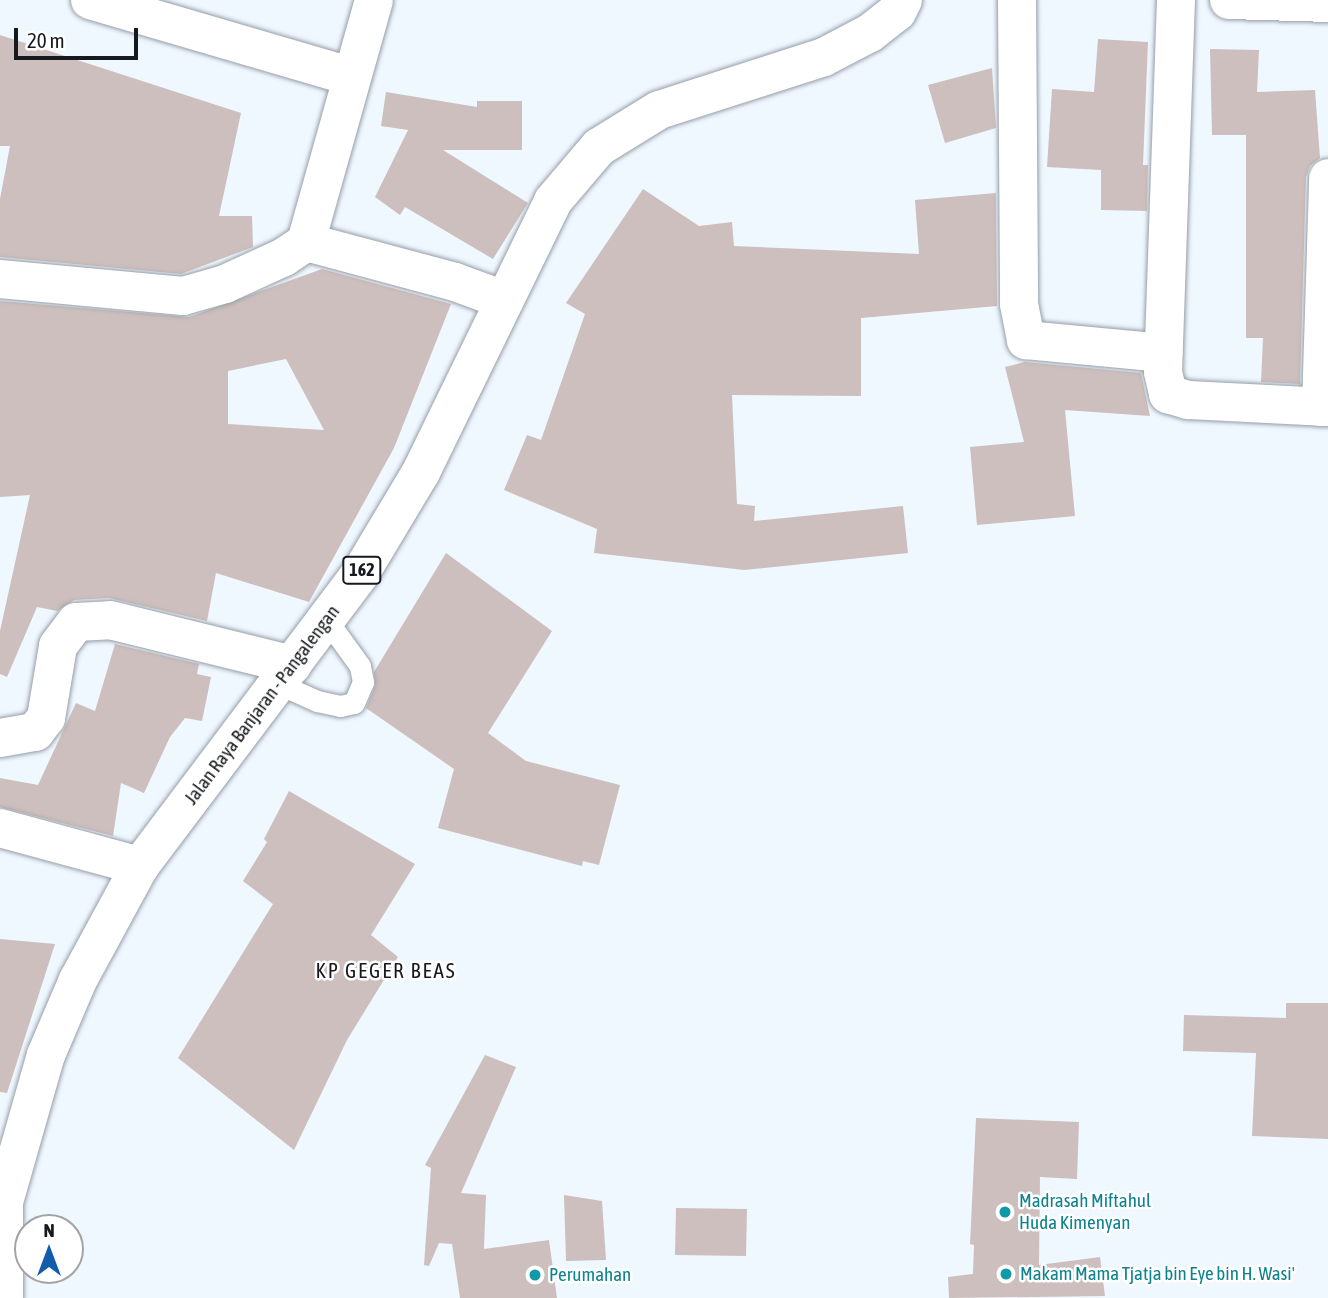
<!DOCTYPE html>
<html>
<head>
<meta charset="utf-8">
<style>
  body { margin:0 }
  #map { position:relative; width:1328px; height:1298px; overflow:hidden; background:#eff7ff; font-family:"Asap Condensed",sans-serif }
  div>[style] { position:absolute }
  .building>* { inset:0; background:#cdbfbd }
  .roads { filter:drop-shadow(0 0 2px #969ea7) drop-shadow(0 0 2px #969ea7) }
  .lane>* { height:21px; margin:-10.5px; padding:0 10.5px; transform-origin:10.5px; border-radius:10.5px; background:#fff }
  .street>* { height:38px; margin:-19px; padding:0 19px; transform-origin:19px; border-radius:19px; background:#fff }
  .primary>* { height:38px; margin:-19px; padding:0 19px; transform-origin:19px; border-radius:19px; background:#fff }
  .dots>* { width:19px; height:19px; translate:-50% -50%; box-sizing:border-box; border:4px solid #fff; border-radius:50% }
  span { translate:-50% -50%; white-space:nowrap; text-align:center; line-height:1.15; -webkit-text-stroke:5px #fff; paint-order:stroke }
  .shield-label span { padding:2px 5px; background:#fff; border:2px solid; border-radius:5px; -webkit-text-stroke-width:0 }
  .shield-label { font-size:18px; color:#16191d; font-weight:700 }
  .street-label { font-size:19px; color:#16191d }
  .culture-label { font-size:19px; color:#0d838f }
  .left { translate:0 -50%; text-align:left }
  .neighbourhood-label { font-size:21px; color:#16191d; letter-spacing:2px }
  .north { position:absolute; left:14px; top:1214px; width:70px; height:70px; box-sizing:border-box; background:#fff; border:2px solid #a2a3a5; border-radius:50%; rotate:0deg; font-size:19px; font-weight:700; line-height:28px; text-align:center; color:#16191d }
  .north::after { content:''; display:block; margin:auto; width:24px; height:32px; background:#115cab; clip-path:polygon(50% 0,100% 100%,50% 72%,0 100%) }
  .scale { position:absolute; left:14px; top:28px; width:124px; height:32px; box-sizing:border-box; border:4px solid #16191d; border-top:0; padding-left:9px; font-size:21px; line-height:24px; white-space:nowrap; color:#16191d; -webkit-text-stroke:5px #fff; paint-order:stroke }
</style>
</head>
<body>
<div id="map">
  <div class="building">
    <i style="clip-path:polygon(0 35px,241px 113px,219px 216px,252px 216px,253px 247px,181px 274px,0 257px,0 199px,10px 146px,0 146px)"></i>
    <i style="clip-path:polygon(1098px 39px,1148px 42px,1143px 165px,1148px 165px,1147px 211px,1101px 210px,1101px 170px,1047px 167px,1052px 89px,1094px 92px)"></i>
    <i style="clip-path:polygon(1210px 49px,1259px 50px,1257px 92px,1315px 90px,1320px 158px,1310px 166px,1306px 177px,1300px 384px,1261px 382px,1263px 338px,1246px 338px,1246px 135px,1212px 135px)"></i>
    <i style="clip-path:polygon(992px 68px,996px 128px,945px 143px,928px 85px)"></i>
    <i style="clip-path:polygon(386px 92px,477px 107px,477px 101px,522px 101px,522px 150px,443px 150px,528px 203px,493px 259px,405px 207px,400px 215px,375px 197px,408px 130px,381px 126px)"></i>
    <i style="clip-path:polygon(643px 189px,699px 226px,732px 222px,734px 246px,919px 254px,915px 200px,996px 193px,997px 306px,861px 318px,861px 396px,732px 395px,737px 504px,755px 506px,754px 521px,903px 506px,908px 553px,744px 570px,594px 553px,597px 529px,504px 490px,527px 435px,541px 440px,585px 314px,566px 303px)"></i>
    <i style="clip-path:polygon(evenodd,322px 269px,451px 304px,394px 448px,309px 602px,216px 573px,207px 621px,109px 598px,74px 600px,57px 611px,37px 607px,7px 677px,0 674px,0 631px,30px 495px,0 497px,0 301px,189px 317px,322px 269px,286px 359px,324px 430px,228px 424px,228px 371px,286px 359px)"></i>
    <i style="clip-path:polygon(1025px 362px,1141px 373px,1150px 416px,1065px 410px,1075px 516px,977px 525px,970px 447px,1024px 442px,1005px 367px)"></i>
    <i style="clip-path:polygon(446px 553px,552px 631px,488px 733px,526px 761px,620px 785px,599px 865px,583px 861px,582px 866px,438px 828px,454px 769px,366px 708px,375px 686px,374px 672px)"></i>
    <i style="clip-path:polygon(115px 644px,199px 664px,197px 674px,211px 677px,202px 721px,185px 718px,170px 737px,144px 793px,121px 783px,113px 836px,0 807px,0 778px,38px 785px,76px 703px,95px 711px)"></i>
    <i style="clip-path:polygon(289px 791px,415px 864px,371px 935px,398px 957px,347px 1040px,294px 1150px,178px 1058px,273px 904px,243px 881px,267px 842px,264px 839px)"></i>
    <i style="clip-path:polygon(0 939px,55px 944px,7px 1093px,0 1092px)"></i>
    <i style="clip-path:polygon(1286px 1003px,1328px 1003px,1328px 1139px,1252px 1136px,1256px 1053px,1183px 1051px,1184px 1015px,1286px 1018px)"></i>
    <i style="clip-path:polygon(485px 1055px,516px 1067px,461px 1193px,486px 1195px,484px 1249px,549px 1240px,557px 1298px,460px 1298px,452px 1244px,439px 1243px,429px 1266px,424px 1265px,431px 1168px,425px 1165px)"></i>
    <i style="clip-path:polygon(976px 1118px,1079px 1122px,1077px 1179px,1040px 1177px,1039px 1265px,1100px 1257px,1105px 1296px,949px 1298px,948px 1277px,973px 1274px,974px 1245px,970px 1244px)"></i>
    <i style="clip-path:polygon(564px 1195px,602px 1201px,606px 1260px,566px 1261px)"></i>
    <i style="clip-path:polygon(676px 1208px,747px 1209px,746px 1256px,675px 1255px)"></i>
  </div>
  <div class="roads">
    <div class="lane">
      <i style="left:279px;top:684px;width:42px;rotate:24.1deg"></i>
      <i style="left:317px;top:701px;width:24px;rotate:12deg"></i>
      <i style="left:340px;top:706px;width:14px;rotate:-12deg"></i>
      <i style="left:354px;top:703px;width:23px;rotate:-67deg"></i>
      <i style="left:363px;top:682px;width:16px;rotate:-101deg"></i>
      <i style="left:360px;top:666px;width:58px;rotate:-125.9deg"></i>
    </div>
    <div class="street">
      <i style="left:90px;top:0;width:271px;rotate:16.3deg"></i>
      <i style="left:1017px;top:0;width:304px;rotate:89.6deg"></i>
      <i style="left:1019px;top:304px;width:37px;rotate:79deg"></i>
      <i style="left:1026px;top:340px;width:138px;rotate:5.4deg"></i>
      <i style="left:1176px;top:0;width:372px;rotate:92deg"></i>
      <i style="left:1163px;top:372px;width:23px;rotate:77deg"></i>
      <i style="left:1168px;top:394px;width:21px;rotate:17deg"></i>
      <i style="left:1188px;top:400px;width:140px;rotate:2.9deg"></i>
      <i style="left:1229px;top:0;width:99px;rotate:1.7deg"></i>
      <i style="left:306px;top:242px;width:251px;rotate:-74.3deg"></i>
      <i style="left:0;top:279px;width:184px;rotate:5.3deg"></i>
      <i style="left:183px;top:296px;width:44px;rotate:-15.9deg"></i>
      <i style="left:225px;top:284px;width:65px;rotate:-24.6deg"></i>
      <i style="left:284px;top:257px;width:27px;rotate:-34deg"></i>
      <i style="left:306px;top:242px;width:154px;rotate:15deg"></i>
      <i style="left:455px;top:282px;width:52px;rotate:20.2deg"></i>
      <i style="left:1321px;top:407px;width:229px;rotate:-88.2deg"></i>
      <i style="left:0;top:738px;width:36px;rotate:-10deg"></i>
      <i style="left:35px;top:732px;width:18px;rotate:-52deg"></i>
      <i style="left:46px;top:718px;width:73px;rotate:-80.5deg"></i>
      <i style="left:58px;top:646px;width:30px;rotate:-53deg"></i>
      <i style="left:76px;top:622px;width:34px;rotate:-3deg"></i>
      <i style="left:110px;top:620px;width:188px;rotate:13.8deg"></i>
      <i style="left:0;top:828px;width:145px;rotate:15.2deg"></i>
    </div>
    <div class="primary">
      <i style="left:4px;top:1298px;width:96px;rotate:-90deg"></i>
      <i style="left:4px;top:1202px;width:153px;rotate:-74.1deg"></i>
      <i style="left:46px;top:1055px;width:82px;rotate:-66.9deg"></i>
      <i style="left:78px;top:980px;width:130px;rotate:-61.5deg"></i>
      <i style="left:140px;top:866px;width:366px;rotate:-53deg"></i>
      <i style="left:360px;top:574px;width:119px;rotate:-59.1deg"></i>
      <i style="left:421px;top:472px;width:301px;rotate:-64deg"></i>
      <i style="left:553px;top:201px;width:71px;rotate:-49.6deg"></i>
      <i style="left:599px;top:147px;width:70px;rotate:-31.7deg"></i>
      <i style="left:659px;top:110px;width:173px;rotate:-17.8deg"></i>
      <i style="left:824px;top:57px;width:52px;rotate:-27.6deg"></i>
      <i style="left:870px;top:33px;width:34px;rotate:-38deg"></i>
      <i style="left:897px;top:12px;width:13px;rotate:-63deg"></i>
    </div>
  </div>
  <div class="dots">
    <i style="left:1005px;top:1212px;background:#0f9aa8"></i>
    <i style="left:1006px;top:1274px;background:#0f9aa8"></i>
    <i style="left:535px;top:1275px;background:#0f9aa8"></i>
  </div>
  <div class="shield-label">
    <span style="left:362px;top:570px">162</span>
  </div>
  <div class="street-label">
    <span style="left:262px;top:705px;rotate:-53deg">Jalan Raya Banjaran - Pangalengan</span>
  </div>
  <div class="culture-label">
    <span class="left" style="left:1019px;top:1212px">Madrasah Miftahul<br>Huda Kimenyan</span>
    <span class="left" style="left:1020px;top:1274px">Makam Mama Tjatja bin Eye bin H. Wasi'</span>
    <span class="left" style="left:549px;top:1275px">Perumahan</span>
  </div>
  <div class="neighbourhood-label">
    <span style="left:386px;top:970px">KP GEGER BEAS</span>
  </div>
  <div class="north">N</div>
  <div class="scale">20 m</div>
</div>
</body>
</html>
